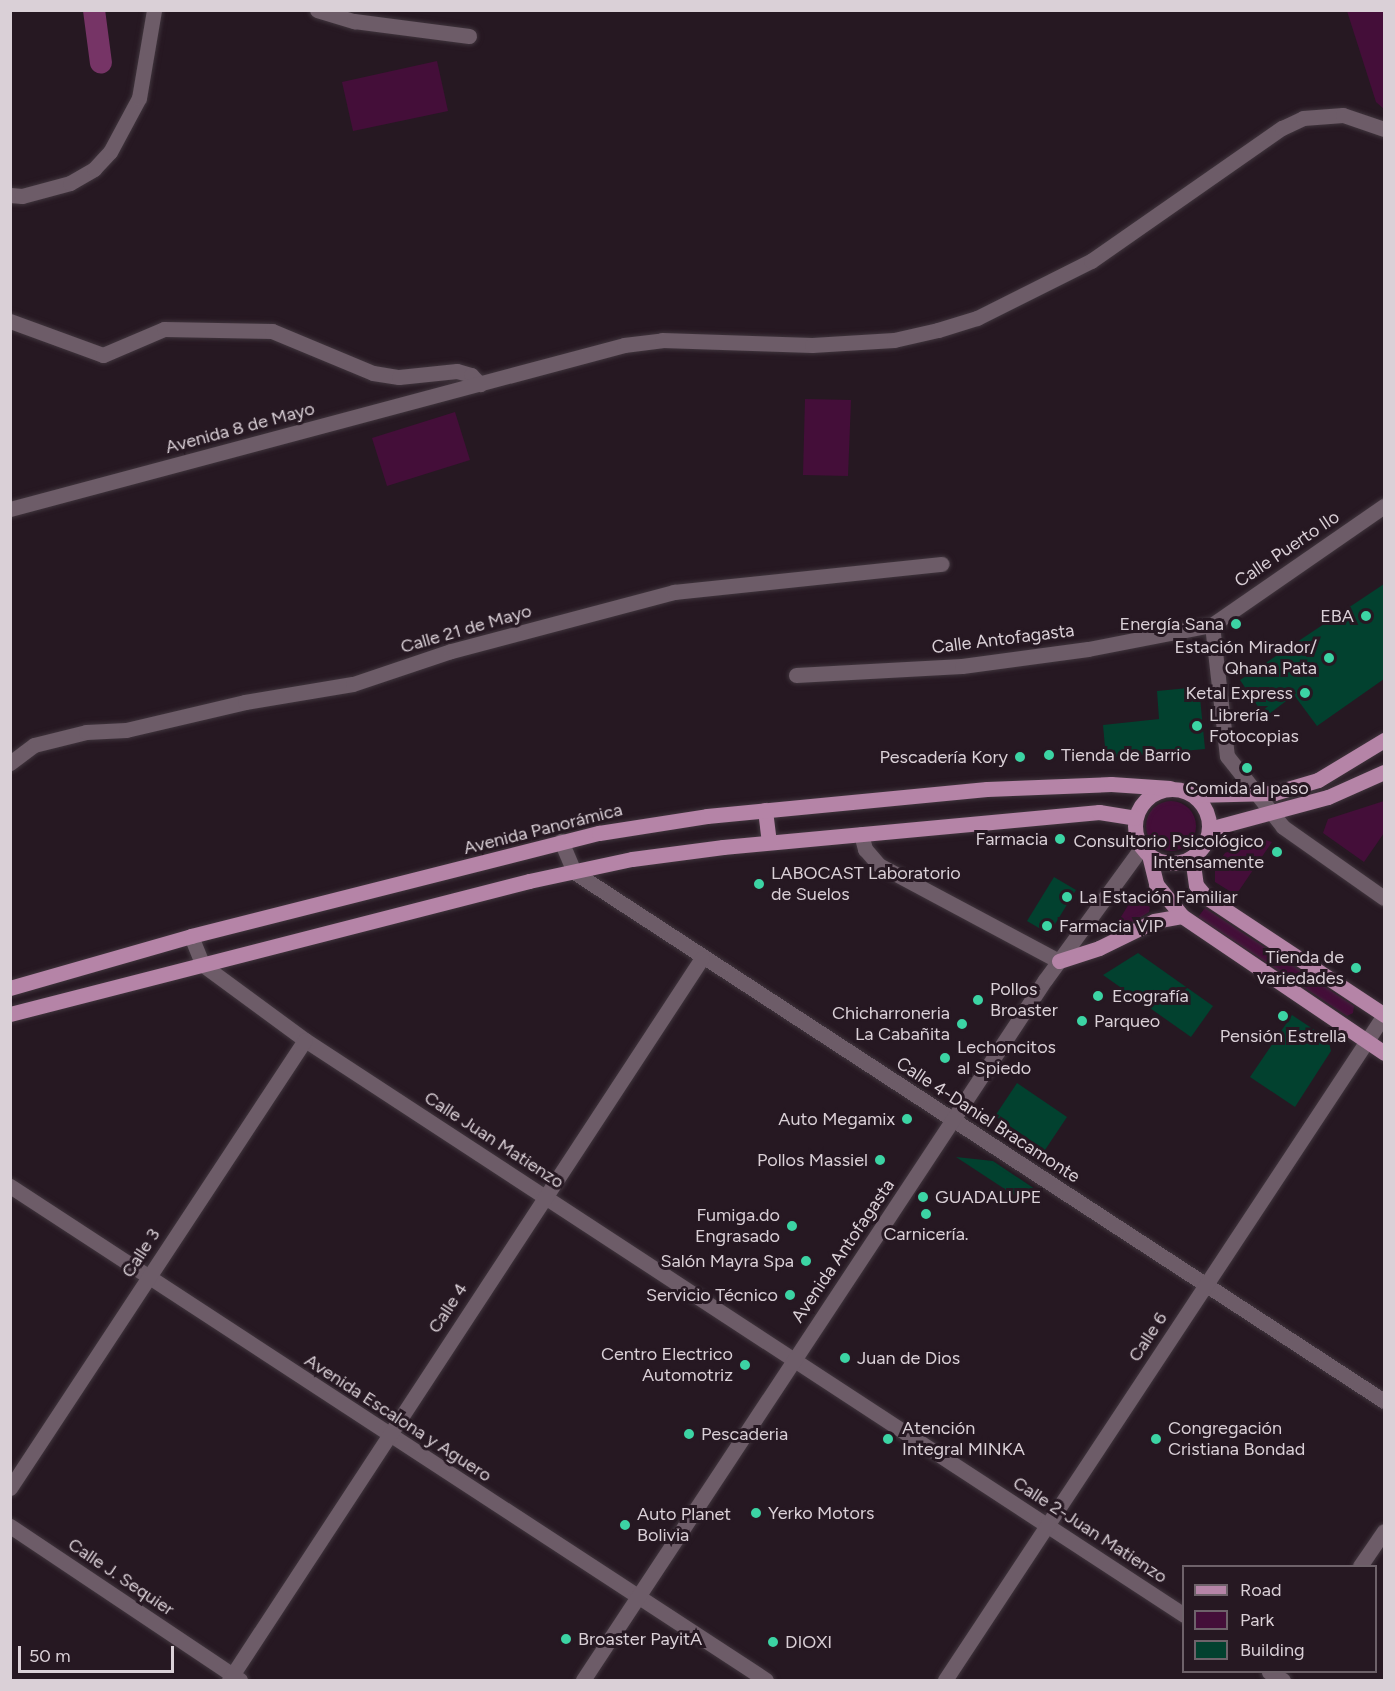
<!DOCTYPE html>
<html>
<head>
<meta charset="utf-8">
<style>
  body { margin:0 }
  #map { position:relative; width:1395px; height:1691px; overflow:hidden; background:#261822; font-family:Figtree,sans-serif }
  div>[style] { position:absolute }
  .green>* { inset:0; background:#440e39 }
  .round { border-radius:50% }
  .canal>* { height:22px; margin:-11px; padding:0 11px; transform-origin:11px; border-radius:11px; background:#763466 }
  .building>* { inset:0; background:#02412f }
  .roads { filter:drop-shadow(0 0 2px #40353d) drop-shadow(0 0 2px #40353d) }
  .minor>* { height:15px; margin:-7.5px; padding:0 7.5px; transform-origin:7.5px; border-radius:7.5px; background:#6d5c68 }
  .major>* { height:15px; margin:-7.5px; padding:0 7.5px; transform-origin:7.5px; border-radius:7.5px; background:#b584a7 }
  .major>.ring { margin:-7.5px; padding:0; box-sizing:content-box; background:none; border:15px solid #b584a7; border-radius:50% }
  .dots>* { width:16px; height:16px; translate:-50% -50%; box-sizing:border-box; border:3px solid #261822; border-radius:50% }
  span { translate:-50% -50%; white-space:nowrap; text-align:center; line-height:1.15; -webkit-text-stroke:6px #261822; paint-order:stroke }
  .street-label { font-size:18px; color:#dad0d7 }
  .poi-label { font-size:18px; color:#dad0d7 }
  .right { translate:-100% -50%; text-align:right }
  .left { translate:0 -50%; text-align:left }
  .frame { position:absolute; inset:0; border:12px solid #dad0d7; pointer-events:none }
  .legend { position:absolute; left:1182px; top:1565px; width:195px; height:108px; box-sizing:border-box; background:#261822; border:2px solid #6e626a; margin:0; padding:8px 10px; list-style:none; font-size:18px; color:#dad0d7 }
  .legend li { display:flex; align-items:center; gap:12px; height:30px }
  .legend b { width:30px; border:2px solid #6e626a }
  .scale { position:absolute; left:18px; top:1646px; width:156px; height:27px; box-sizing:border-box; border:3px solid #dad0d7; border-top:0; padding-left:8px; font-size:18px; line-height:21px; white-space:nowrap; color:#dad0d7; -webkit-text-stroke:4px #261822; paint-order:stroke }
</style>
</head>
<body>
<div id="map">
  <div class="green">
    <i style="clip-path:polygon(1347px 11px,1384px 11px,1384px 109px,1376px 102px)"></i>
    <i style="clip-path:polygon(437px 61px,448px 111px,353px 131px,342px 82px)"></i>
    <i style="clip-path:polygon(805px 399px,851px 400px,848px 476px,803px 475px)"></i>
    <i style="clip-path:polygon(455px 412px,470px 460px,387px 486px,372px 438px)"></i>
    <i style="clip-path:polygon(1384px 801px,1384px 833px,1364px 862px,1323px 833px,1328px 819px)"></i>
    <i class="round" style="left:1146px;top:801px;width:50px;height:50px"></i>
    <i style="clip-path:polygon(1259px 838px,1272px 842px,1236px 895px,1215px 882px,1215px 867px,1225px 853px)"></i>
    <i style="clip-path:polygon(1139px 901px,1150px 907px,1149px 912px,1109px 936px,1129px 904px)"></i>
    <i style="clip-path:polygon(1205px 908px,1354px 1006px,1353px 1013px,1347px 1016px,1198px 917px)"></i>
  </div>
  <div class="canal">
    <i style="left:94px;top:10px;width:53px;rotate:82.5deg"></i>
  </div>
  <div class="building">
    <i style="clip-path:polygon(1384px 584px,1384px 679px,1317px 726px,1294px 695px,1265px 717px,1240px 680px)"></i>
    <i style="clip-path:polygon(1199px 687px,1205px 749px,1106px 758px,1103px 725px,1159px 719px,1157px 691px)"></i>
    <i style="clip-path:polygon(1054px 877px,1076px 890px,1052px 929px,1044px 931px,1027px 921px)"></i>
    <i style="clip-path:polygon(1138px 953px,1213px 1006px,1191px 1037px,1103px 975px)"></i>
    <i style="clip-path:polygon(1292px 1015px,1328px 1039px,1331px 1051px,1295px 1107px,1250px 1077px)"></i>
    <i style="clip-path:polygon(1017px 1083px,1067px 1117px,1045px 1150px,995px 1116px)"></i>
    <i style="clip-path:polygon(956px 1157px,993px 1161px,1035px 1189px,1026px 1203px)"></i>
  </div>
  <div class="roads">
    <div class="minor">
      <i style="left:317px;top:10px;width:39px;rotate:17deg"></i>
      <i style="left:354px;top:21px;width:116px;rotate:7.4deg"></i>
      <i style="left:10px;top:195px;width:12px;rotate:5deg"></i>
      <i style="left:22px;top:196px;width:50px;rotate:-15.2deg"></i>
      <i style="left:70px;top:183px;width:28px;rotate:-30deg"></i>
      <i style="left:94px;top:169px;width:23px;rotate:-47deg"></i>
      <i style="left:110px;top:152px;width:61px;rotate:-61.8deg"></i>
      <i style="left:139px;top:98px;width:89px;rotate:-80.3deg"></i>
      <i style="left:10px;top:321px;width:99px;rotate:20.1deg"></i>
      <i style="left:103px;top:355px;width:66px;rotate:-23.1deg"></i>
      <i style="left:164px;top:329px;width:108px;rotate:1.1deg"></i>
      <i style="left:272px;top:331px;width:109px;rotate:22.6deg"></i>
      <i style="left:373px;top:373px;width:26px;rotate:9deg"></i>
      <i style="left:399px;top:377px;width:58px;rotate:-5.9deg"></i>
      <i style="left:457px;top:371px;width:15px;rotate:16deg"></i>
      <i style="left:471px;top:375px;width:13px;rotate:45deg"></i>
      <i style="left:10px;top:509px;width:636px;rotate:-14.95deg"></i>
      <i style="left:624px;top:345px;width:38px;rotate:-7deg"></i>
      <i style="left:662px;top:340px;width:150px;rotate:1.9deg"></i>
      <i style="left:812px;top:345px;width:82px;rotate:-3.5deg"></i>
      <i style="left:894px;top:340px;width:45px;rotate:-12.8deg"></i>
      <i style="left:938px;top:330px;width:41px;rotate:-17.1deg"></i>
      <i style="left:977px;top:318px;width:127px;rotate:-26.6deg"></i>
      <i style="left:1091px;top:261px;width:233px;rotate:-34.9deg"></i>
      <i style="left:1282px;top:128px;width:23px;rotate:-25deg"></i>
      <i style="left:1303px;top:118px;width:40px;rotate:-4.3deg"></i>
      <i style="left:1343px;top:115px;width:43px;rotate:18.9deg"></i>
      <i style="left:1212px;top:625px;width:132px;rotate:83.5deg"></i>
      <i style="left:1227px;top:756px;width:90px;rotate:51.7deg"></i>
      <i style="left:1283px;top:827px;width:123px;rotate:35.1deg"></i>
      <i style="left:796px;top:675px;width:166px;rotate:-3.1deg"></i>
      <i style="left:962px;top:666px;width:127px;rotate:-7.7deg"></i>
      <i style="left:1088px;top:649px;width:126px;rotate:-11deg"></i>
      <i style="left:1212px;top:625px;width:209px;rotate:-34.7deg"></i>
      <i style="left:10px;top:763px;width:30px;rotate:-37deg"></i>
      <i style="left:34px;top:745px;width:54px;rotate:-14deg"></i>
      <i style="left:86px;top:732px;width:40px;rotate:-2.9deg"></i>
      <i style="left:126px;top:730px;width:122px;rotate:-13.2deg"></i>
      <i style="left:245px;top:702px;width:109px;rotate:-9.5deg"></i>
      <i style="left:353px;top:684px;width:103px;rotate:-18.6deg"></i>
      <i style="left:451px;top:651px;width:231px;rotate:-14.8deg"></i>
      <i style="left:674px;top:592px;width:269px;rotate:-6deg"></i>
      <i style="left:861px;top:834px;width:16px;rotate:75deg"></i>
      <i style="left:865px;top:849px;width:21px;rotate:49deg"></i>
      <i style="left:879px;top:865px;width:204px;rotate:28.1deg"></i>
      <i style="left:561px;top:841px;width:34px;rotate:67deg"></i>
      <i style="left:574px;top:872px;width:967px;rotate:33.15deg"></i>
      <i style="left:191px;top:936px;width:31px;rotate:68deg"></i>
      <i style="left:203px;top:965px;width:127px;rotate:36.3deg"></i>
      <i style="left:305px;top:1040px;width:1050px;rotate:33.19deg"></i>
      <i style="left:10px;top:1186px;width:903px;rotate:33.16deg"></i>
      <i style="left:10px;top:1488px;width:536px;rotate:-56.64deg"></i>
      <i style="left:10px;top:1526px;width:277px;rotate:33.8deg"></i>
      <i style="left:1360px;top:1566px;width:42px;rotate:-55.6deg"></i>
      <i style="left:1269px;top:1672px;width:16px;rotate:30deg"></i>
      <i style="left:229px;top:1680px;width:863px;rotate:-56.77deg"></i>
      <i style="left:583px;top:1680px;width:839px;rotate:-56.58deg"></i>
      <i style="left:1045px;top:980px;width:165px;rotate:-53.9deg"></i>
      <i style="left:945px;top:1680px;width:797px;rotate:-56.57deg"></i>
    </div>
    <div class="major">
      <i class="ring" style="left:1135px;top:789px;width:59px;height:59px"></i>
      <i style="left:1193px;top:795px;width:81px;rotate:-1.4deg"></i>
      <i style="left:1274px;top:793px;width:46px;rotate:-16.5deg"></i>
      <i style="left:1318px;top:780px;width:77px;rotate:-31.2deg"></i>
      <i style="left:765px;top:810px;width:32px;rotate:83deg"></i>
      <i style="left:1209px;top:829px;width:123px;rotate:-15.1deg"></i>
      <i style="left:1328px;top:797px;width:61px;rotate:-24.1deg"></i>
      <i style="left:1149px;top:855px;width:30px;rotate:76deg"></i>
      <i style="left:1156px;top:884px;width:41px;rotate:50.9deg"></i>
      <i style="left:1182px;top:916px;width:244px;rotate:34.1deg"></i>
      <i style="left:1192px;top:857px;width:28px;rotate:82deg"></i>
      <i style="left:1196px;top:885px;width:16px;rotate:50deg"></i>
      <i style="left:1206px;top:897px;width:214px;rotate:33.5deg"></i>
      <i style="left:1059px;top:961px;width:42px;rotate:-18deg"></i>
      <i style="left:1099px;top:948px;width:61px;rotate:-26.1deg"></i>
      <i style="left:1154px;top:921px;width:28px;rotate:-10deg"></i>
      <i style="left:10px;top:988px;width:188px;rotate:-16deg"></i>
      <i style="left:191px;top:936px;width:421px;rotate:-14.2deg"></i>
      <i style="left:599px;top:833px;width:109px;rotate:-8.9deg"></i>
      <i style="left:707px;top:816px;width:281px;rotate:-5.5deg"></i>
      <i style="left:987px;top:789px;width:124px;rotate:-2.3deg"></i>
      <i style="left:1111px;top:784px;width:59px;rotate:3.9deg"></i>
      <i style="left:10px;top:1014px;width:536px;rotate:-14.37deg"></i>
      <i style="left:529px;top:881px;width:105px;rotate:-12.1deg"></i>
      <i style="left:632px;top:859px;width:92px;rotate:-7.5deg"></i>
      <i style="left:723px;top:847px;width:378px;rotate:-5.3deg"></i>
      <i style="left:1099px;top:812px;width:37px;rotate:9deg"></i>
    </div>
  </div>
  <div class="dots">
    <i style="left:1366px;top:616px;background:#3cd4a4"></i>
    <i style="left:1236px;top:624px;background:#3cd4a4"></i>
    <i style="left:1329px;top:658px;background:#3cd4a4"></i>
    <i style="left:1305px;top:693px;background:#3cd4a4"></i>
    <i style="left:1197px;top:726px;background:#3cd4a4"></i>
    <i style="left:1049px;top:755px;background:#3cd4a4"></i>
    <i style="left:1020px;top:757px;background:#3cd4a4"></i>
    <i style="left:1247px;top:768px;background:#3cd4a4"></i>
    <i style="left:1060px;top:839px;background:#3cd4a4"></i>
    <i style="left:1277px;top:852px;background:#3cd4a4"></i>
    <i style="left:759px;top:884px;background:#3cd4a4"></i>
    <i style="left:1067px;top:897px;background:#3cd4a4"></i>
    <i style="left:1047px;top:926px;background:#3cd4a4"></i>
    <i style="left:1356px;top:968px;background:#3cd4a4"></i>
    <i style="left:1098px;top:996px;background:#3cd4a4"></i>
    <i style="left:978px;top:1000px;background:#3cd4a4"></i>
    <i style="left:1283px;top:1016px;background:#3cd4a4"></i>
    <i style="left:1082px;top:1021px;background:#3cd4a4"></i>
    <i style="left:962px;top:1024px;background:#3cd4a4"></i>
    <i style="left:945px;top:1058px;background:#3cd4a4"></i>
    <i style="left:907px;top:1119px;background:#3cd4a4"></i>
    <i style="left:880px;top:1160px;background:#3cd4a4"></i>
    <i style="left:923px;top:1197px;background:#3cd4a4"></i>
    <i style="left:926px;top:1214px;background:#3cd4a4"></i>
    <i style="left:792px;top:1226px;background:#3cd4a4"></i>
    <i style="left:806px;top:1261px;background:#3cd4a4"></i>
    <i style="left:790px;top:1295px;background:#3cd4a4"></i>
    <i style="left:845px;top:1358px;background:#3cd4a4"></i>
    <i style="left:745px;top:1365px;background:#3cd4a4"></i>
    <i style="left:689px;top:1434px;background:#3cd4a4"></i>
    <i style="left:888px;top:1439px;background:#3cd4a4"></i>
    <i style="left:1156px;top:1439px;background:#3cd4a4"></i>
    <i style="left:756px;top:1513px;background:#3cd4a4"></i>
    <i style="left:625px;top:1525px;background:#3cd4a4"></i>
    <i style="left:566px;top:1639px;background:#3cd4a4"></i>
    <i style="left:773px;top:1642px;background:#3cd4a4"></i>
  </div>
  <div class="street-label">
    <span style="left:240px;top:428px;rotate:-15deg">Avenida 8 de Mayo</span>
    <span style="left:1287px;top:549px;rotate:-34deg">Calle Puerto Ilo</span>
    <span style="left:466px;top:629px;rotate:-16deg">Calle 21 de Mayo</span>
    <span style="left:1003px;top:639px;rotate:-7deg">Calle Antofagasta</span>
    <span style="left:543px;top:829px;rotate:-14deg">Avenida Panorámica</span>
    <span style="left:988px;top:1120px;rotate:33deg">Calle 4-Daniel Bracamonte</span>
    <span style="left:494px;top:1140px;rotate:33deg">Calle Juan Matienzo</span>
    <span style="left:843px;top:1251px;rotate:-56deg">Avenida Antofagasta</span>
    <span style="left:141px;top:1253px;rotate:-57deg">Calle 3</span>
    <span style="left:448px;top:1308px;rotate:-57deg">Calle 4</span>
    <span style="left:1148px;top:1337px;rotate:-57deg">Calle 6</span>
    <span style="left:398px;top:1418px;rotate:33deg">Avenida Escalona y Aguero</span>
    <span style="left:1090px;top:1530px;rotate:33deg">Calle 2-Juan Matienzo</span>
    <span style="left:121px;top:1577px;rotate:34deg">Calle J. Sequier</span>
  </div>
  <div class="poi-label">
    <span class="right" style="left:1354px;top:616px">EBA</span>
    <span class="right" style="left:1224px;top:624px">Energía Sana</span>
    <span class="right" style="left:1317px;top:658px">Estación Mirador/<br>Qhana Pata</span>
    <span class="right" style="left:1293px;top:693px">Ketal Express</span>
    <span class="left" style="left:1209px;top:726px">Librería -<br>Fotocopias</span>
    <span class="left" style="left:1061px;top:755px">Tienda de Barrio</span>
    <span class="right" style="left:1008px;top:757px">Pescadería Kory</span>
    <span style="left:1247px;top:788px">Comida al paso</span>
    <span class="right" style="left:1048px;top:839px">Farmacia</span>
    <span class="right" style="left:1264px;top:852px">Consultorio Psicológico<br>Intensamente</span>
    <span class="left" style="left:771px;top:884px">LABOCAST Laboratorio<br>de Suelos</span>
    <span class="left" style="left:1079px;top:897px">La Estación Familiar</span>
    <span class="left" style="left:1059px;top:926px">Farmacia VIP</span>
    <span class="right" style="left:1344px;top:968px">Tienda de<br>variedades</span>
    <span class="left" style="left:990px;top:1000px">Pollos<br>Broaster</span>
    <span class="left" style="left:1112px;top:996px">Ecografía</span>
    <span class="right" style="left:950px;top:1024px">Chicharroneria<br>La Cabañita</span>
    <span class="left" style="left:1094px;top:1021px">Parqueo</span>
    <span style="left:1283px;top:1036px">Pensión Estrella</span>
    <span class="left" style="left:957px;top:1058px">Lechoncitos<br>al Spiedo</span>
    <span class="right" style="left:895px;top:1119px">Auto Megamix</span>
    <span class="right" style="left:868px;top:1160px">Pollos Massiel</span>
    <span class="left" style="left:935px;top:1197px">GUADALUPE</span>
    <span class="right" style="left:780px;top:1226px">Fumiga.do<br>Engrasado</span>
    <span style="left:926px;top:1234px">Carnicería.</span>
    <span class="right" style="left:794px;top:1261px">Salón Mayra Spa</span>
    <span class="right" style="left:778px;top:1295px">Servicio Técnico</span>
    <span class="right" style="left:733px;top:1365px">Centro Electrico<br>Automotriz</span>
    <span class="left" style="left:857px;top:1358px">Juan de Dios</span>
    <span class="left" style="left:902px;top:1439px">Atención<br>Integral MINKA</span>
    <span class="left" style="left:1168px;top:1439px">Congregación<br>Cristiana Bondad</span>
    <span class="left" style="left:701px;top:1434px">Pescaderia</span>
    <span class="left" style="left:768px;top:1513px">Yerko Motors</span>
    <span class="left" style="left:637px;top:1525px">Auto Planet<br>Bolivia</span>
    <span class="left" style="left:578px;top:1639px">Broaster PayitA</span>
    <span class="left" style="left:785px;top:1642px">DIOXI</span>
  </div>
  <div class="frame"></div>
  <ul class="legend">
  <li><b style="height:8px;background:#b584a7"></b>Road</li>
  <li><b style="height:16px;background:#440e39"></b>Park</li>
  <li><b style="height:16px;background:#02412f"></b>Building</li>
  </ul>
  <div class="scale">50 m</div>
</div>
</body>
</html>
